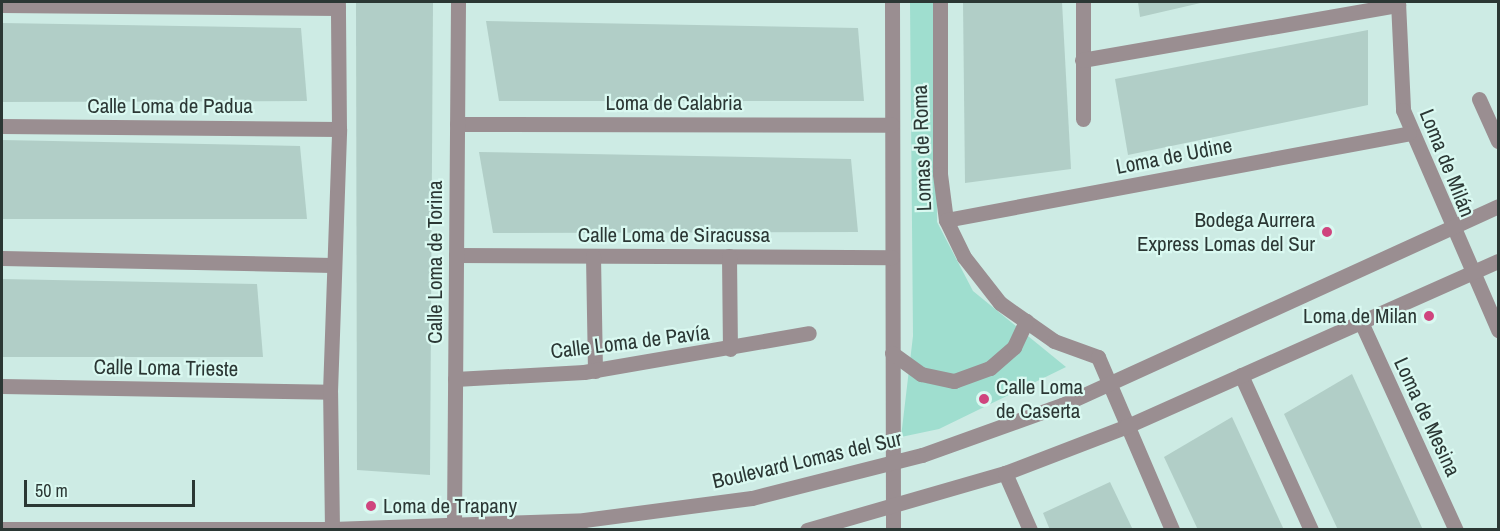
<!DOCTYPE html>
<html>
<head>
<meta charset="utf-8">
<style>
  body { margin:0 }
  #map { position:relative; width:1500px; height:531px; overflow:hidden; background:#cdebe4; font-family:"Archivo Narrow",sans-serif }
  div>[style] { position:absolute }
  .green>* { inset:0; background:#9fdecf }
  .building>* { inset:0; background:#b1cec7 }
  .minor>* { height:15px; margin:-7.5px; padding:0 7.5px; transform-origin:7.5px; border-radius:7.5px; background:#9a8e91 }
  .dots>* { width:16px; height:16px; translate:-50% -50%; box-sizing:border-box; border:3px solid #daf9f1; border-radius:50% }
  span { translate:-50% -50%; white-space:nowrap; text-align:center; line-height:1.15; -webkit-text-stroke:4.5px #daf9f1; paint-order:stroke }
  .street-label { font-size:21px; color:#2b3734 }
  .poi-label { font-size:21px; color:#2b3734 }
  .right { translate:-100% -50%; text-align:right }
  .left { translate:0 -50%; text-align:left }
  .frame { position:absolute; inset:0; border:3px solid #2b3734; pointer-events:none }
  .scale { position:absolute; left:24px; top:480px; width:171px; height:27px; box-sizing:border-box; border:3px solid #2b3734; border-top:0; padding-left:8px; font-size:18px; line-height:21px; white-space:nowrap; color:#2b3734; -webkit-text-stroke:4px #daf9f1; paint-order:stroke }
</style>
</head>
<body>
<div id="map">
  <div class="green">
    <i style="clip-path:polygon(910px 2px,936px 2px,937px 222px,973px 291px,1066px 367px,939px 429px,901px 437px,913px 336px)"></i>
  </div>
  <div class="building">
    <i style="clip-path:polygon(356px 2px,433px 2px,430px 475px,357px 470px)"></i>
    <i style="clip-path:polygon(963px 2px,1062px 2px,1071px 169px,965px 183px)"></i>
    <i style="clip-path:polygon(1138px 2px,1205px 2px,1140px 17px)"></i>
    <i style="clip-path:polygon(486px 21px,858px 28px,864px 101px,499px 101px)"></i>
    <i style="clip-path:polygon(2px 23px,301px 28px,307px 101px,2px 102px)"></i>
    <i style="clip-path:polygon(1368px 30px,1368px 105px,1128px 155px,1115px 79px)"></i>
    <i style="clip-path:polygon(2px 140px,300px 146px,307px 219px,2px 219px)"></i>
    <i style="clip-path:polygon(479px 152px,851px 159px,858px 232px,493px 233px)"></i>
    <i style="clip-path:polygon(2px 279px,257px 284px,263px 357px,2px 357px)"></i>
    <i style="clip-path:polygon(1352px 374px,1423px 530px,1338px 530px,1284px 414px)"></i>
    <i style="clip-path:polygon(1232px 417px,1284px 530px,1198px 530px,1164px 457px)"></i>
    <i style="clip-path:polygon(1110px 482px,1133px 530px,1050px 530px,1043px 513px)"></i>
  </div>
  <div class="minor">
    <i style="left:892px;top:2px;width:528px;rotate:89.89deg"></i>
    <i style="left:940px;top:2px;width:172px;rotate:90deg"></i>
    <i style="left:940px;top:174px;width:46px;rotate:82.6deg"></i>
    <i style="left:946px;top:220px;width:41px;rotate:64.1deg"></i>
    <i style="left:964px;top:257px;width:58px;rotate:52deg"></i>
    <i style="left:1000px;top:303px;width:66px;rotate:35.1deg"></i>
    <i style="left:1054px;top:341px;width:47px;rotate:20deg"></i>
    <i style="left:1098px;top:357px;width:188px;rotate:66.8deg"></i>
    <i style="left:1083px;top:2px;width:117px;rotate:90deg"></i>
    <i style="left:1398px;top:2px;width:108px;rotate:87.3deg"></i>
    <i style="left:1403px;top:110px;width:240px;rotate:66.6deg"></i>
    <i style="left:2px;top:5px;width:336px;rotate:0.5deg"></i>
    <i style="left:1082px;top:60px;width:321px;rotate:-9.9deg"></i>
    <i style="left:1479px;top:99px;width:46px;rotate:65.7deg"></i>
    <i style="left:457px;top:124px;width:435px;rotate:0.1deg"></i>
    <i style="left:2px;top:126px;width:337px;rotate:0.5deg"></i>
    <i style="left:946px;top:220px;width:471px;rotate:-10.6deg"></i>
    <i style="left:456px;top:255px;width:436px;rotate:0.3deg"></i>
    <i style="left:593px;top:256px;width:115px;rotate:89deg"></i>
    <i style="left:729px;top:256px;width:93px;rotate:89.4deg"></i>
    <i style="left:2px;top:258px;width:330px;rotate:1.2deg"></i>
    <i style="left:1361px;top:322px;width:229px;rotate:65.5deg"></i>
    <i style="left:892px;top:353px;width:36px;rotate:36deg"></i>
    <i style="left:921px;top:374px;width:34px;rotate:12deg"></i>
    <i style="left:954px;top:381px;width:38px;rotate:-20deg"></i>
    <i style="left:990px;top:368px;width:32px;rotate:-41deg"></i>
    <i style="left:1014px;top:347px;width:29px;rotate:-65deg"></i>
    <i style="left:1241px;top:375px;width:170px;rotate:65.7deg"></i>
    <i style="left:455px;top:379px;width:129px;rotate:-3.1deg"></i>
    <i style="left:584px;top:372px;width:228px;rotate:-9.8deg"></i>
    <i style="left:2px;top:386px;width:328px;rotate:1deg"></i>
    <i style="left:1005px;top:473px;width:62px;rotate:66.3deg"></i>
    <i style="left:454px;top:524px;width:522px;rotate:-89.56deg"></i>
    <i style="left:2px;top:529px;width:330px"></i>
    <i style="left:332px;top:529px;width:252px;rotate:-2deg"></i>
    <i style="left:584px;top:520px;width:169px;rotate:-7.5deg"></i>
    <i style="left:752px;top:498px;width:175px;rotate:-14.2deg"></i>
    <i style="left:922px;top:455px;width:149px;rotate:-19.7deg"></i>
    <i style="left:1062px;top:405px;width:479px;rotate:-24.5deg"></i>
    <i style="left:332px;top:529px;width:137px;rotate:-90.8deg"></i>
    <i style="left:330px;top:392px;width:263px;rotate:-88deg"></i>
    <i style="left:339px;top:129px;width:127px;rotate:-90.5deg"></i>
    <i style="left:807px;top:530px;width:206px;rotate:-16.1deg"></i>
    <i style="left:1005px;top:473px;width:129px;rotate:-21deg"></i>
    <i style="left:1125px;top:427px;width:408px;rotate:-24deg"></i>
  </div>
  <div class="dots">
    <i style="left:1327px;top:232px;background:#cf457e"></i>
    <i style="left:1429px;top:316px;background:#cf457e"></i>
    <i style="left:984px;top:399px;background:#cf457e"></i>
    <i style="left:371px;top:506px;background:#cf457e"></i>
  </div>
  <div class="street-label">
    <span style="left:674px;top:103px">Loma de Calabria</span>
    <span style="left:170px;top:106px">Calle Loma de Padua</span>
    <span style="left:922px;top:148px;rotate:-92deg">Lomas de Roma</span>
    <span style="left:1174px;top:156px;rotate:-11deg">Loma de Udine</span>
    <span style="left:1447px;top:163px;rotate:68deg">Loma de Milán</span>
    <span style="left:674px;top:235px">Calle Loma de Siracussa</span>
    <span style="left:435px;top:262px;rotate:-90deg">Calle Loma de Torina</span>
    <span style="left:630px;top:342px;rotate:-7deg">Calle Loma de Pavía</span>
    <span style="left:166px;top:368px;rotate:1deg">Calle Loma Trieste</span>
    <span style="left:1427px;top:417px;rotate:65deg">Loma de Mesina</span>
    <span style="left:807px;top:460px;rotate:-13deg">Boulevard Lomas del Sur</span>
  </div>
  <div class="poi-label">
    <span class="right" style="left:1315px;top:232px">Bodega Aurrera<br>Express Lomas del Sur</span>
    <span class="right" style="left:1417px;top:316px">Loma de Milan</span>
    <span class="left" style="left:996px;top:399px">Calle Loma<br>de Caserta</span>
    <span class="left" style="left:383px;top:506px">Loma de Trapany</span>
  </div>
  <div class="frame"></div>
  <div class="scale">50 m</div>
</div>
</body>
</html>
